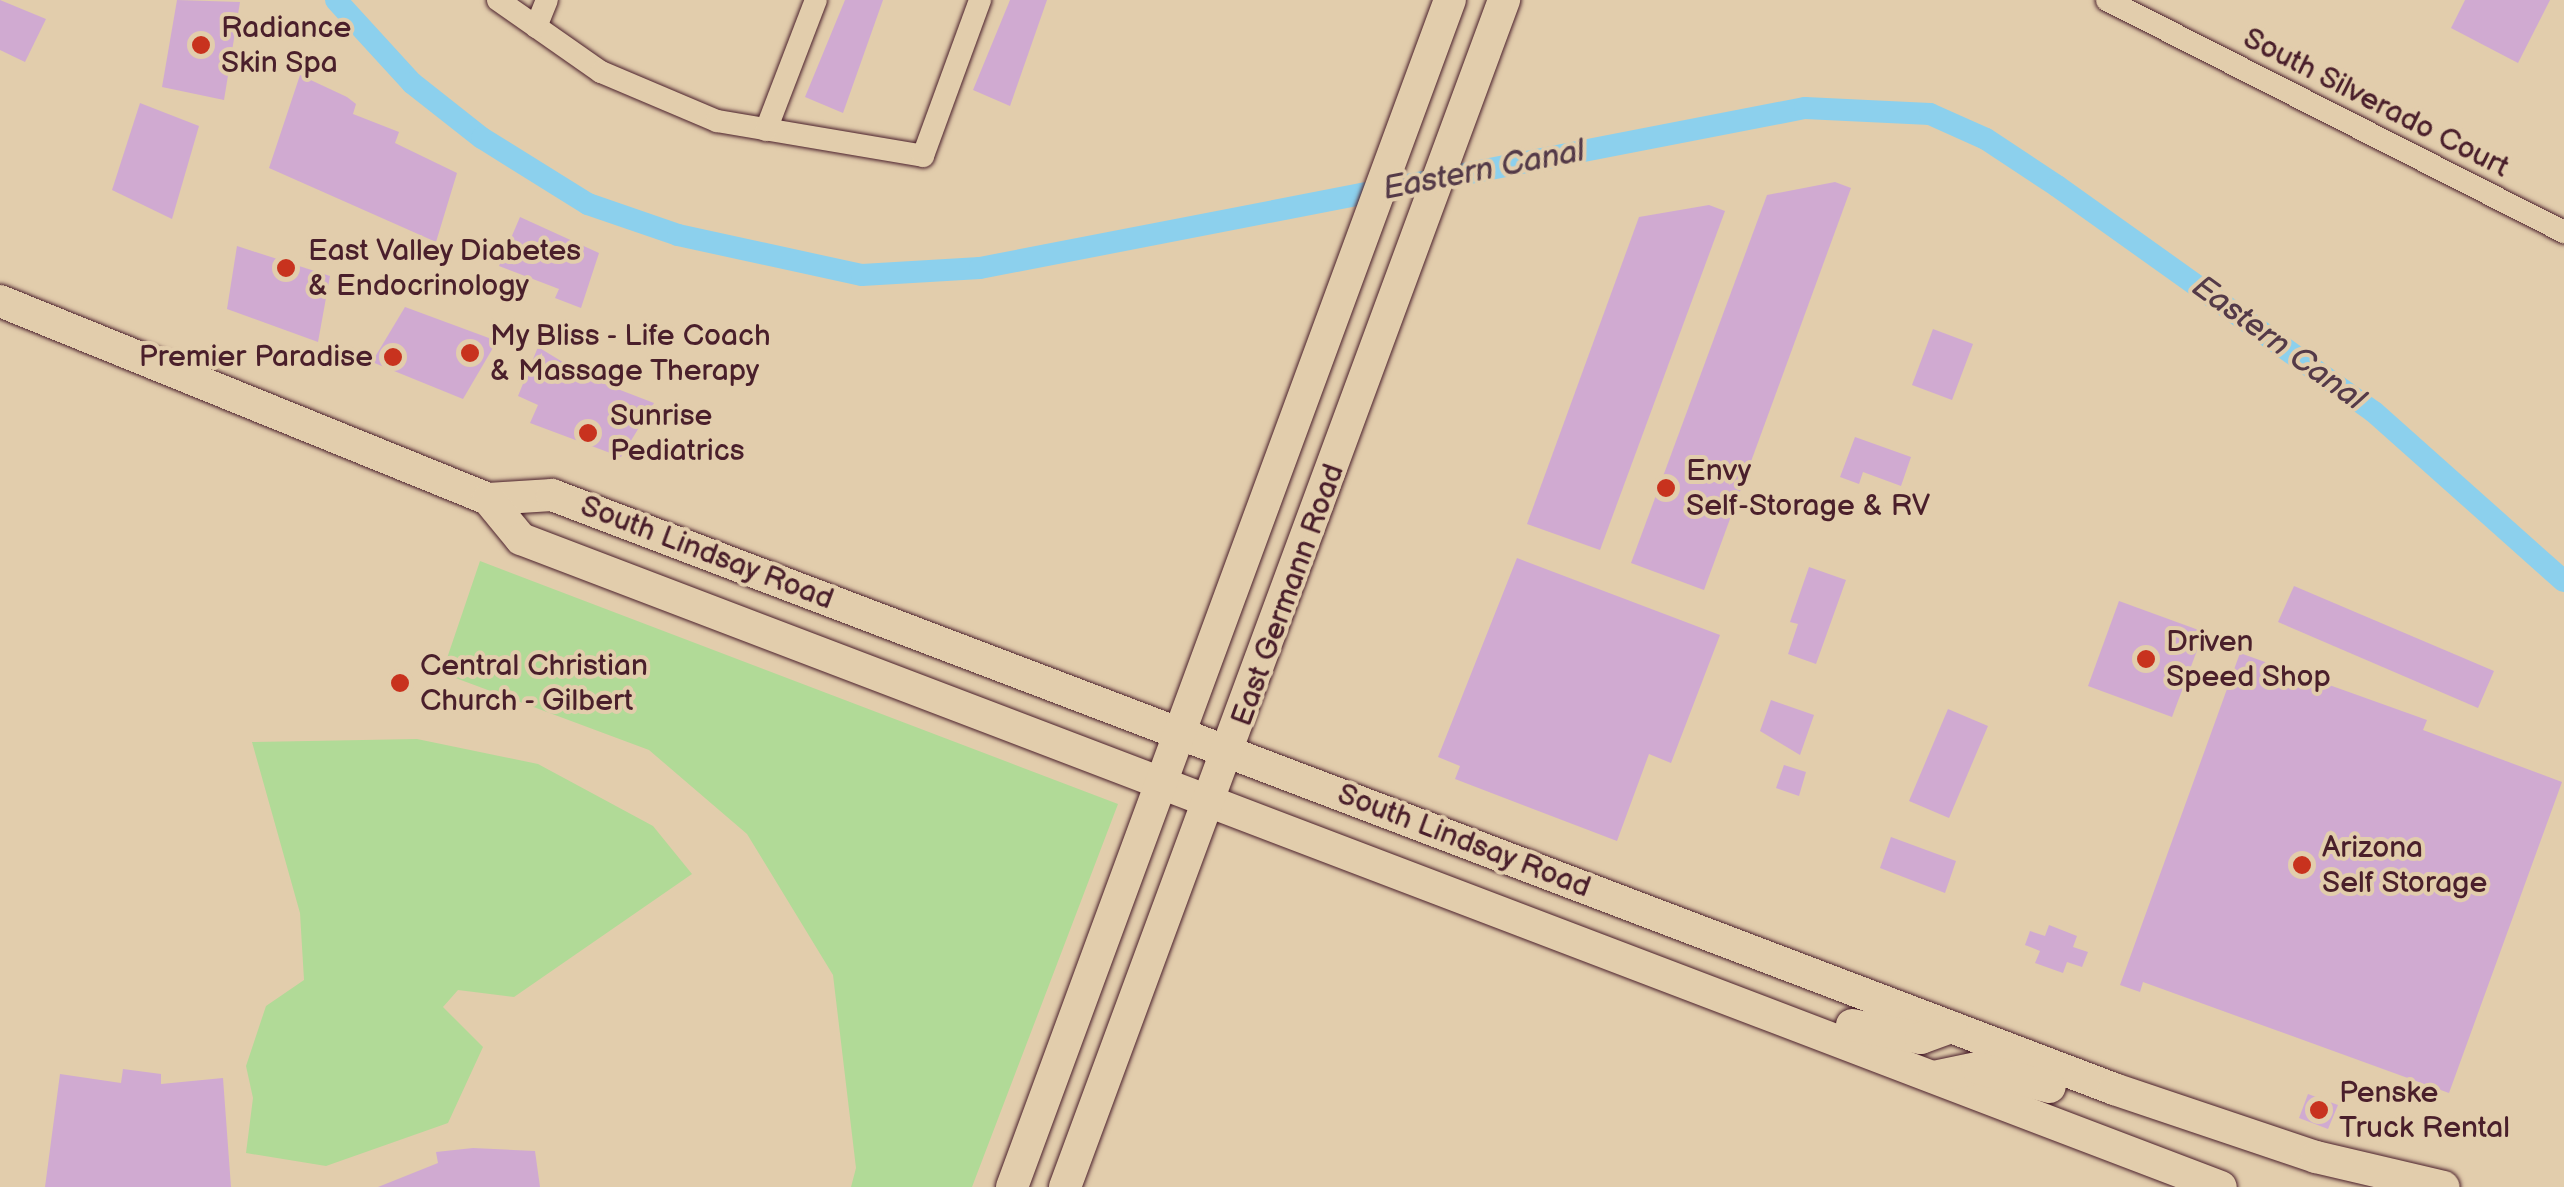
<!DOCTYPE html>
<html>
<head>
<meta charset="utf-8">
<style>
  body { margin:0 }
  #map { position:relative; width:2564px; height:1187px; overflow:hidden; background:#e2cdac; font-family:"Balsamiq Sans",sans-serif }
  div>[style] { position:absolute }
  .green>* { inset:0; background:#b1da97 }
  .canal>* { height:22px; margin:-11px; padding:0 11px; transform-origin:11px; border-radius:11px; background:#8cd0ed }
  .building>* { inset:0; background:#d0aad1 }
  .roads { filter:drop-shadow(0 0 2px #4a1f2b) drop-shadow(0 0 2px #4a1f2b) }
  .minor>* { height:22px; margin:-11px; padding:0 11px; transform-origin:11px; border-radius:11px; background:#e2cdac }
  .secondary>* { height:32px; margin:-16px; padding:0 16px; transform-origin:16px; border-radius:16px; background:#e2cdac }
  .dots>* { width:28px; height:28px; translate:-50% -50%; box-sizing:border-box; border:5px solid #e2cdac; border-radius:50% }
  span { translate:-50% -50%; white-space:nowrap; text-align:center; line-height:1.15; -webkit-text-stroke:8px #e2cdac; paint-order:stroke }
  .poi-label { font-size:30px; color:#4a1f2b }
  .left { translate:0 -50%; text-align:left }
  .right { translate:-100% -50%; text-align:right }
  .street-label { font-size:30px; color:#4a1f2b }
  .water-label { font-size:32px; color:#543a48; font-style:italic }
</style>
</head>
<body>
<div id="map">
  <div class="green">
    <i style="clip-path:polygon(480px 561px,1118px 804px,972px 1187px,851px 1187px,856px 1168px,833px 975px,747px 834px,649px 750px,442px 673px)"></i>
    <i style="clip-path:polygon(417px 739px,538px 764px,653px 826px,692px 874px,514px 997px,458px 990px,443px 1007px,483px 1047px,448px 1123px,326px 1166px,246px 1153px,253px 1098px,246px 1066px,266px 1006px,304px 980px,300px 913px,252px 742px)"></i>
  </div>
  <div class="canal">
    <i style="left:336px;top:0;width:113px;rotate:47.5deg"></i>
    <i style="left:412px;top:83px;width:89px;rotate:38.2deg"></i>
    <i style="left:482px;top:138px;width:125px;rotate:31.9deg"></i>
    <i style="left:588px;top:204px;width:95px;rotate:19deg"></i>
    <i style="left:678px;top:235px;width:188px;rotate:12.3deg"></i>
    <i style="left:862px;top:275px;width:118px;rotate:-3.4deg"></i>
    <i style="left:980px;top:268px;width:840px;rotate:-10.98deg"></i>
    <i style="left:1805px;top:108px;width:125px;rotate:2.7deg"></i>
    <i style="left:1930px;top:114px;width:61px;rotate:24.1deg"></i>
    <i style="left:1986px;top:139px;width:85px;rotate:33.5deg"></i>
    <i style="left:2057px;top:186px;width:389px;rotate:35.5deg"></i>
    <i style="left:2374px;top:412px;width:254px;rotate:41.7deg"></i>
  </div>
  <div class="building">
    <i style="clip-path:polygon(0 0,46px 19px,25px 62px,0 50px)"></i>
    <i style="clip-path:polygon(177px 0,240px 2px,224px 100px,162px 87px)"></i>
    <i style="clip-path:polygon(845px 0,883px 0,843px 113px,805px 97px)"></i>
    <i style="clip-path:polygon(1010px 0,1047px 0,1010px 106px,973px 90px)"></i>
    <i style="clip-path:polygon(2465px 0,2550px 0,2518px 63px,2451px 28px)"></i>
    <i style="clip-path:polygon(300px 75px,347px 97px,356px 104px,353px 114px,399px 132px,395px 143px,457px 173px,436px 242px,269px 168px)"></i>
    <i style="clip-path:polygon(140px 103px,199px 126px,172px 219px,112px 190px)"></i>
    <i style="clip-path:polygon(1835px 182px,1851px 188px,1704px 590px,1631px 563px,1767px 195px)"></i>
    <i style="clip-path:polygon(1709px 205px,1725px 211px,1600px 550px,1527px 524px,1639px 217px)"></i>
    <i style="clip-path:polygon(520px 217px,599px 253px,581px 308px,555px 298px,559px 289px,499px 266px)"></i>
    <i style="clip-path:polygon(237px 246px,330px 276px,318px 342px,227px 309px)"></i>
    <i style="clip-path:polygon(405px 307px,497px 341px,463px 399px,372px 362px)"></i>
    <i style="clip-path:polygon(1933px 329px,1973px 344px,1952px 400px,1912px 385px)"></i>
    <i style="clip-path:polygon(538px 347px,589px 378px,654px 403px,621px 457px,530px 423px,538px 405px,518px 396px)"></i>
    <i style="clip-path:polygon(1855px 437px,1911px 457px,1901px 486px,1863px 472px,1859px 484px,1840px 477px)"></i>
    <i style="clip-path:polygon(1517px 558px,1720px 635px,1671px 763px,1649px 754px,1617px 841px,1455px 779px,1460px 766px,1438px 757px)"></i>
    <i style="clip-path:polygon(1809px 567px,1846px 580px,1816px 664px,1788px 654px,1798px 624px,1790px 622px)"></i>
    <i style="clip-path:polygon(2294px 586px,2494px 671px,2478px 708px,2278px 622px)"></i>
    <i style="clip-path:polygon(2119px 601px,2204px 632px,2172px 717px,2088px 686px)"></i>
    <i style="clip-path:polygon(2240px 653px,2427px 720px,2423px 730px,2562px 782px,2449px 1093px,2143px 982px,2140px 992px,2120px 985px)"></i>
    <i style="clip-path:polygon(1771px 700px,1814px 715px,1800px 755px,1760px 731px)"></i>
    <i style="clip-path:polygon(1948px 709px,1988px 726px,1949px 818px,1909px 801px)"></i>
    <i style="clip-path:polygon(1784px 765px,1806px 772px,1799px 796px,1776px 788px)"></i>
    <i style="clip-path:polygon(1891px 837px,1956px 861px,1945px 893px,1880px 868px)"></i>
    <i style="clip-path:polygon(2049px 925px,2077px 936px,2073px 947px,2088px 952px,2082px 967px,2067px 962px,2063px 973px,2035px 963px,2040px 951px,2025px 945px,2030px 931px,2045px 936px)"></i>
    <i style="clip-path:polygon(123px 1069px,161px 1074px,161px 1084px,223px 1078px,231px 1187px,45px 1187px,60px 1074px,121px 1083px)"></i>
    <i style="clip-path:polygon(2308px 1094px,2338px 1105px,2328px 1129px,2299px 1118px)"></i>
    <i style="clip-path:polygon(473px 1148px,535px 1151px,540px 1187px,378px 1187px,438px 1163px,436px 1152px)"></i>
  </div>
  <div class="roads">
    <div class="minor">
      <i style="left:498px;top:0;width:126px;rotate:35deg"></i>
      <i style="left:601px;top:72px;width:126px;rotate:22.9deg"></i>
      <i style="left:717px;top:121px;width:209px;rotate:9.6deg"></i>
      <i style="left:923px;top:156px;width:166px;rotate:-69.9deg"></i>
      <i style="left:2107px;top:0;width:513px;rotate:26.92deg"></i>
      <i style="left:536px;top:27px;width:29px;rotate:-68deg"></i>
      <i style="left:766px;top:130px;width:139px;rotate:-69deg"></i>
    </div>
    <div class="secondary">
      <i style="left:0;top:301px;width:527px;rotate:22.08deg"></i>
      <i style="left:488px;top:499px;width:64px;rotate:-3.6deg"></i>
      <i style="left:552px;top:495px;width:1671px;rotate:20.82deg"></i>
      <i style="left:2114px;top:1089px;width:213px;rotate:18.6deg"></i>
      <i style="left:2316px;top:1157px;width:131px;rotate:13.2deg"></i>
      <i style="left:488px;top:499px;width:52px;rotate:50.5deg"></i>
      <i style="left:521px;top:539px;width:1819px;rotate:20.87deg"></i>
      <i style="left:1852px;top:1025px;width:70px;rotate:10.7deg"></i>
      <i style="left:1921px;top:1038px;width:32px;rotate:-20deg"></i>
      <i style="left:1934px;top:1077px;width:44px;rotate:-11.8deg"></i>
      <i style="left:1977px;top:1068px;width:75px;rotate:14.6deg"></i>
      <i style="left:1012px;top:1187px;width:1265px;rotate:-69.75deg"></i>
      <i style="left:1065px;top:1187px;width:1266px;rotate:-69.7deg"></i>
    </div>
  </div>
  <div class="dots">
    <i style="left:201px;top:45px;background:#c8321e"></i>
    <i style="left:286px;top:268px;background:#c8321e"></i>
    <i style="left:470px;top:353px;background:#c8321e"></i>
    <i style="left:393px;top:357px;background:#c8321e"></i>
    <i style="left:588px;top:433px;background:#c8321e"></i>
    <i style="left:1666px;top:488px;background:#c8321e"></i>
    <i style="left:2146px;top:659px;background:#c8321e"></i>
    <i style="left:400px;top:683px;background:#c8321e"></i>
    <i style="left:2302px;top:865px;background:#c8321e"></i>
    <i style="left:2319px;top:1110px;background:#c8321e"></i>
  </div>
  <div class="poi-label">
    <span class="left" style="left:221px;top:45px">Radiance<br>Skin Spa</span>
    <span class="left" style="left:308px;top:268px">East Valley Diabetes<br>&amp; Endocrinology</span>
    <span class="left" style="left:490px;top:353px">My Bliss - Life Coach<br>&amp; Massage Therapy</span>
    <span class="right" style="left:373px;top:357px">Premier Paradise</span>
    <span class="left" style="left:610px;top:433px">Sunrise<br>Pediatrics</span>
    <span class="left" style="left:1686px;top:488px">Envy<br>Self-Storage &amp; RV</span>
    <span class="left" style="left:2166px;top:659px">Driven<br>Speed Shop</span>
    <span class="left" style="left:420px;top:683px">Central Christian<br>Church - Gilbert</span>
    <span class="left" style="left:2322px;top:865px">Arizona<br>Self Storage</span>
    <span class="left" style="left:2339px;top:1110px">Penske<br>Truck Rental</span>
  </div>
  <div class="street-label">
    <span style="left:2376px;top:103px;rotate:27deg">South Silverado Court</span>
    <span style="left:707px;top:553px;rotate:21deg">South Lindsay Road</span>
    <span style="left:1288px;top:595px;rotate:-70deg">East Germann Road</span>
    <span style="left:1464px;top:841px;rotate:21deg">South Lindsay Road</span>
  </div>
  <div class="water-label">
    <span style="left:1484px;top:171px;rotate:-11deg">Eastern Canal</span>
    <span style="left:2278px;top:344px;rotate:36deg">Eastern Canal</span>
  </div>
</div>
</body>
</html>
